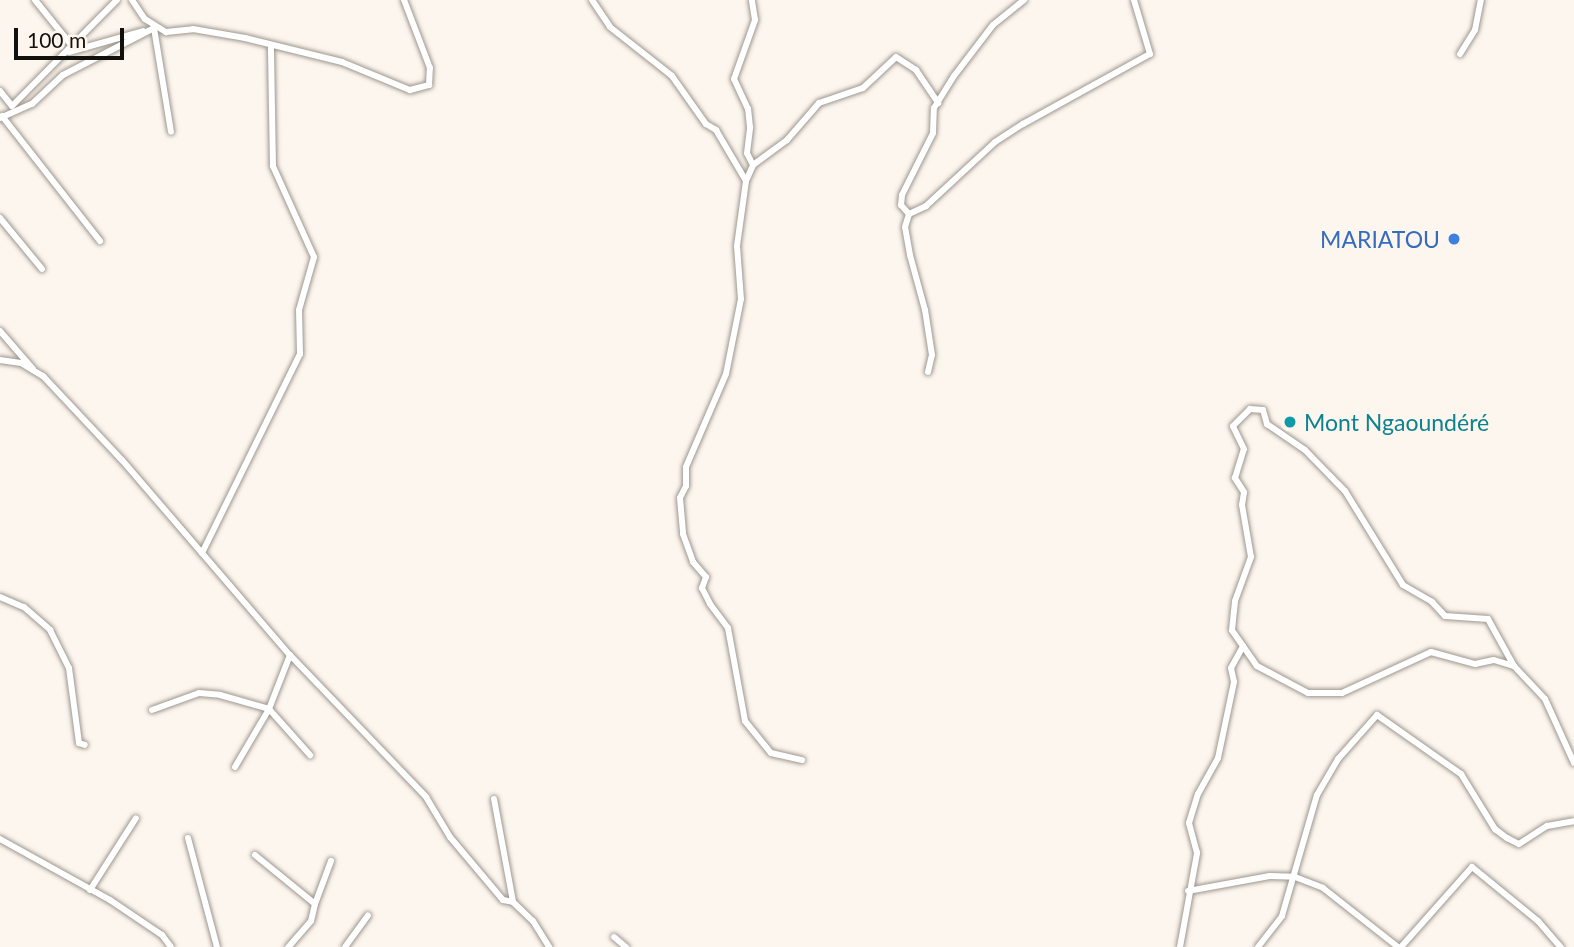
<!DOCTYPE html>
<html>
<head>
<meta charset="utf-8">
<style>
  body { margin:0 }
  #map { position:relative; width:1574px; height:947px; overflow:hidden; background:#fdf6ee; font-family:Lato,sans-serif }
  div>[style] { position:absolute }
  .roads { filter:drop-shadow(0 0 2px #9d978f) drop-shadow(0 0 2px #9d978f) }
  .street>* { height:6px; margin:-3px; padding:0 3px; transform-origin:3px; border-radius:3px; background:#fff }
  .dots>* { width:19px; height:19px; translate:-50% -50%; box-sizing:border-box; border:4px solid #fdf6ee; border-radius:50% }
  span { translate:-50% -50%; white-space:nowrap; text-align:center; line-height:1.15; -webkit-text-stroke:7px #fdf6ee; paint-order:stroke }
  .shop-label { font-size:23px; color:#366cbe }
  .right { translate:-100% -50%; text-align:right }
  .culture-label { font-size:23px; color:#0d838f }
  .left { translate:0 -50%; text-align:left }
  .scale { position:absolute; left:14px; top:28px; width:110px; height:32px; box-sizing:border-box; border:4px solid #12100d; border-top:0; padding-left:9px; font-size:21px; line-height:24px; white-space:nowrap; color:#12100d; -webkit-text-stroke:5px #fdf6ee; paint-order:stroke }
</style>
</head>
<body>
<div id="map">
  <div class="roads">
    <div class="street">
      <i style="left:35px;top:0;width:59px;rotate:51.2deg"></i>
      <i style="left:132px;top:0;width:23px;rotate:56deg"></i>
      <i style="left:145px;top:19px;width:25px;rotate:32deg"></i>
      <i style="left:166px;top:32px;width:27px;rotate:-6deg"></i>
      <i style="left:193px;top:29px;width:53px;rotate:9.8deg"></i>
      <i style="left:245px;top:38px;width:100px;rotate:13.9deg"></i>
      <i style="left:342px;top:62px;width:74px;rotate:22.4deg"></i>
      <i style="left:410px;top:90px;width:20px;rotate:-15deg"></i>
      <i style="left:429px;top:85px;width:17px;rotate:-87deg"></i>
      <i style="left:430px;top:68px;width:73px;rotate:-110.9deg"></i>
      <i style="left:592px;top:0;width:32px;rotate:56deg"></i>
      <i style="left:610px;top:27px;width:79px;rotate:38.3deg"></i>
      <i style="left:672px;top:76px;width:59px;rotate:54.7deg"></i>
      <i style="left:706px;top:124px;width:12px;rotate:31deg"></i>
      <i style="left:716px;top:130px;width:59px;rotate:59.5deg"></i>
      <i style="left:746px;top:181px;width:66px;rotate:97.9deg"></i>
      <i style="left:737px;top:246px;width:53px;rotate:85.7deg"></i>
      <i style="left:741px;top:299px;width:76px;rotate:101.3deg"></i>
      <i style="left:726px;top:374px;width:101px;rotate:113.3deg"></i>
      <i style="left:686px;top:467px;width:19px;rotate:90deg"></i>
      <i style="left:686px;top:486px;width:13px;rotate:117deg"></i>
      <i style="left:680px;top:498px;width:36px;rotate:85deg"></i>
      <i style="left:683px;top:534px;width:30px;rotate:70deg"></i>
      <i style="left:693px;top:562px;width:20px;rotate:49deg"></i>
      <i style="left:706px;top:577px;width:12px;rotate:110deg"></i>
      <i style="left:702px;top:588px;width:18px;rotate:63deg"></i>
      <i style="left:710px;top:604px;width:30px;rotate:53deg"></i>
      <i style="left:728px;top:628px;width:95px;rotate:79.6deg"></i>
      <i style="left:745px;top:721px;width:41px;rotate:50.9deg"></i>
      <i style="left:771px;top:753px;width:32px;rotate:13deg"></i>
      <i style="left:69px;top:52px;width:77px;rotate:-15.8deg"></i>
      <i style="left:1460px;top:54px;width:28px;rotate:-58deg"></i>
      <i style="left:1475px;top:30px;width:31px;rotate:-79deg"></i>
      <i style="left:0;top:91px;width:19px;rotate:51deg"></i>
      <i style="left:12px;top:106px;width:149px;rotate:-45.3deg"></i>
      <i style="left:2px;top:116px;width:159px;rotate:51.9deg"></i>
      <i style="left:0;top:118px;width:35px;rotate:-24deg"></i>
      <i style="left:32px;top:104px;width:42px;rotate:-43.1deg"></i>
      <i style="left:63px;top:75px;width:102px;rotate:-27.3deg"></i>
      <i style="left:154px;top:28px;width:105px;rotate:80.7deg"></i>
      <i style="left:753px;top:165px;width:42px;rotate:-36.3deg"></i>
      <i style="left:787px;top:140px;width:49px;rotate:-49.1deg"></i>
      <i style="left:819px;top:103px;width:46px;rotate:-18.8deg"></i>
      <i style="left:863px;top:88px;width:45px;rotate:-43.2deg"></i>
      <i style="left:896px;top:57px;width:24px;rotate:33deg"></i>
      <i style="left:916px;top:70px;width:40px;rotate:56deg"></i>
      <i style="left:746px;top:181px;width:17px;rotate:-66deg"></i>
      <i style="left:753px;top:165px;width:13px;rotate:-117deg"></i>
      <i style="left:747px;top:153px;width:26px;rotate:-83deg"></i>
      <i style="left:750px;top:127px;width:18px;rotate:-96deg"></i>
      <i style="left:748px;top:109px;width:33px;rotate:-115deg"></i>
      <i style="left:734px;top:79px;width:63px;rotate:-70.4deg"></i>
      <i style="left:755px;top:20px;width:20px;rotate:-99deg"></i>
      <i style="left:909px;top:214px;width:19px;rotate:-25deg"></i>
      <i style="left:926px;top:206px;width:94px;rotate:-42.8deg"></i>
      <i style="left:995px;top:142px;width:33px;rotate:-33deg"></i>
      <i style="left:1023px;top:124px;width:145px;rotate:-28.9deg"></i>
      <i style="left:1150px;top:54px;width:56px;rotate:-106.5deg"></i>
      <i style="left:0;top:218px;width:66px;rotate:50.5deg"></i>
      <i style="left:0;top:331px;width:50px;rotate:49deg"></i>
      <i style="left:0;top:360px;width:21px;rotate:8deg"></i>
      <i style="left:21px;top:363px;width:26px;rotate:31deg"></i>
      <i style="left:43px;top:376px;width:115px;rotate:46.8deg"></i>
      <i style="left:122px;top:460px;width:257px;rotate:49.3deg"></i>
      <i style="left:290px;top:655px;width:197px;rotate:46.2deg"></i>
      <i style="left:426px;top:797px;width:47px;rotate:59deg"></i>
      <i style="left:450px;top:837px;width:82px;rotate:49.9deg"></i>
      <i style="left:503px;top:900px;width:10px;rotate:11deg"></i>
      <i style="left:513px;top:902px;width:28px;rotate:44deg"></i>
      <i style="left:533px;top:921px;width:31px;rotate:58deg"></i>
      <i style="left:928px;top:372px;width:17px;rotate:-77deg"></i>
      <i style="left:932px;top:355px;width:46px;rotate:-98.8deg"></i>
      <i style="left:925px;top:310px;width:57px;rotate:-105.3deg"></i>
      <i style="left:910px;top:255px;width:28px;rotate:-100deg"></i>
      <i style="left:905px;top:227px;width:14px;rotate:-73deg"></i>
      <i style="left:909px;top:214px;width:12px;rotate:-132deg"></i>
      <i style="left:901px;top:205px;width:10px;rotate:-84deg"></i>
      <i style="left:902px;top:195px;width:69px;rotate:-63.4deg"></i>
      <i style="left:933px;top:133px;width:25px;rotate:-88deg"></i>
      <i style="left:934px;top:108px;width:38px;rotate:-58deg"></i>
      <i style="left:954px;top:76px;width:64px;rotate:-52.6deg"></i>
      <i style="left:993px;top:25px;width:40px;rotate:-39deg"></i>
      <i style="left:202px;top:553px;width:222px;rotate:-63.8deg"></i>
      <i style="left:300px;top:354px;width:44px;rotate:-91.3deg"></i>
      <i style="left:299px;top:310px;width:55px;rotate:-74.2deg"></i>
      <i style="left:314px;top:257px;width:100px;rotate:-114.3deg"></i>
      <i style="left:273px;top:166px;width:118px;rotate:-91deg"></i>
      <i style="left:0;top:597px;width:26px;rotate:23deg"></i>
      <i style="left:24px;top:607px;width:35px;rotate:41deg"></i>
      <i style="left:50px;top:630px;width:42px;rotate:63.4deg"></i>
      <i style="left:69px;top:668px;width:76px;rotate:82.4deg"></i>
      <i style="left:79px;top:743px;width:6px;rotate:18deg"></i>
      <i style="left:1243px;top:646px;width:24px;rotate:55deg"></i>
      <i style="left:1257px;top:666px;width:58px;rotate:27.9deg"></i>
      <i style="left:1308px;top:693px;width:34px"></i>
      <i style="left:1342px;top:693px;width:98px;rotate:-24.7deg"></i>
      <i style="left:1431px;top:652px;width:46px;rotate:15.3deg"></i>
      <i style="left:1475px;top:664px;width:19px;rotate:-12deg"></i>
      <i style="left:1494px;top:660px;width:21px;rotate:17deg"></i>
      <i style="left:152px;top:710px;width:50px;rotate:-19.9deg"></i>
      <i style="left:199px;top:693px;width:21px;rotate:5deg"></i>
      <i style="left:220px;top:695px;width:51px;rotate:15.9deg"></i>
      <i style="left:269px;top:709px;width:62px;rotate:48.3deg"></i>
      <i style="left:235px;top:767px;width:67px;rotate:-59.6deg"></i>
      <i style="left:269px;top:709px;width:58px;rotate:-68.7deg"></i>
      <i style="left:494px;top:799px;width:105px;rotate:79.5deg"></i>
      <i style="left:188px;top:838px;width:113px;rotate:75.1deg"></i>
      <i style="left:0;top:839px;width:126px;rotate:29deg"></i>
      <i style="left:110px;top:900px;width:63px;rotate:33.9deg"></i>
      <i style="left:162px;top:935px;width:15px;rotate:53deg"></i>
      <i style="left:255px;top:855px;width:77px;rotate:39.2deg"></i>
      <i style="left:315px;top:904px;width:17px;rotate:103deg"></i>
      <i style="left:311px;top:921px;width:35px;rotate:131deg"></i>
      <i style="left:90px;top:890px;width:85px;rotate:-57.4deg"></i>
      <i style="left:1188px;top:891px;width:83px;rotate:-10.4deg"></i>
      <i style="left:1270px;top:876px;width:25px;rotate:2deg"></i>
      <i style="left:1295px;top:877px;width:30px;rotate:21deg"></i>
      <i style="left:1323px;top:888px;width:95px;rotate:38.2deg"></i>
      <i style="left:315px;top:904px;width:46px;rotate:-69.6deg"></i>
      <i style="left:614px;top:937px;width:16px;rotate:40deg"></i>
      <i style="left:345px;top:947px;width:39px;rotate:-54deg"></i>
      <i style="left:1180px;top:947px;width:96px;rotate:-79.7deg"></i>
      <i style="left:1197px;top:853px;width:31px;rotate:-105deg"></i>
      <i style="left:1189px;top:823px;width:30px;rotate:-73deg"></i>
      <i style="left:1198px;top:794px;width:41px;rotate:-60.9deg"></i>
      <i style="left:1218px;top:758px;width:78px;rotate:-78.1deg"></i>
      <i style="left:1234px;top:682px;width:14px;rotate:-102deg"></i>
      <i style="left:1231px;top:668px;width:25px;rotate:-61deg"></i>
      <i style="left:1243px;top:646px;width:19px;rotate:-125deg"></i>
      <i style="left:1232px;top:630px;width:29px;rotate:-84deg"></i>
      <i style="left:1235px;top:601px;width:47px;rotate:-70deg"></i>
      <i style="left:1251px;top:557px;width:53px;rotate:-99.8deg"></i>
      <i style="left:1242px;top:505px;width:13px;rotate:-81deg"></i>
      <i style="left:1244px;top:492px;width:17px;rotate:-123deg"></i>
      <i style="left:1235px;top:478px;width:30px;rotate:-73deg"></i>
      <i style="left:1244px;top:449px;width:25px;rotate:-116deg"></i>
      <i style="left:1233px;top:426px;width:24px;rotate:-45deg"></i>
      <i style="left:1250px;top:409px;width:13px;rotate:4deg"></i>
      <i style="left:1263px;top:410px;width:15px;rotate:74deg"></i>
      <i style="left:1267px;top:424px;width:46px;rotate:34.4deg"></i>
      <i style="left:1305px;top:450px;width:57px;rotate:45.7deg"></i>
      <i style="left:1345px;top:491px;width:110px;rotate:58.3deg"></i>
      <i style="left:1403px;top:585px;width:34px;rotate:30deg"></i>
      <i style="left:1432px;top:602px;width:19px;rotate:47deg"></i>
      <i style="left:1445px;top:616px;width:43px;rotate:4deg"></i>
      <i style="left:1488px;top:619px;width:54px;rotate:61deg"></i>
      <i style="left:1514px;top:666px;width:45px;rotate:46.8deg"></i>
      <i style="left:1545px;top:699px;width:70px;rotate:65.6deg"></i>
      <i style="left:1258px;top:947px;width:39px;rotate:-52deg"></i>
      <i style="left:1282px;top:916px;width:126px;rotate:-73.9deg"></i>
      <i style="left:1317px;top:795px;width:42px;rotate:-59.7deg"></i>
      <i style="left:1338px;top:759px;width:59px;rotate:-48.4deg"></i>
      <i style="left:1377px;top:715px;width:103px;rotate:35.1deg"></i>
      <i style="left:1461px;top:774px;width:65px;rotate:58.3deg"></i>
      <i style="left:1495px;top:829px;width:15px;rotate:37deg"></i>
      <i style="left:1507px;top:838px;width:13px;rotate:27deg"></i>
      <i style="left:1519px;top:844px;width:33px;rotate:-33deg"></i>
      <i style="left:1547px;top:826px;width:27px;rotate:-10deg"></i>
      <i style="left:1401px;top:947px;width:107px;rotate:-48.4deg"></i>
      <i style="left:1472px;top:867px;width:85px;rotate:39.3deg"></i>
      <i style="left:1538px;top:921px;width:35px;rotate:49deg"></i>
    </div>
  </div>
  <div class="dots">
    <i style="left:1454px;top:239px;background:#3f7fe0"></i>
    <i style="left:1290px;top:422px;background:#0f9aa8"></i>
  </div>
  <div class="shop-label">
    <span class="right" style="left:1440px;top:239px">MARIATOU</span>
  </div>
  <div class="culture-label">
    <span class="left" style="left:1304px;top:422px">Mont Ngaoundéré</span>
  </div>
  <div class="scale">100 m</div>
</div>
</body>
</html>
